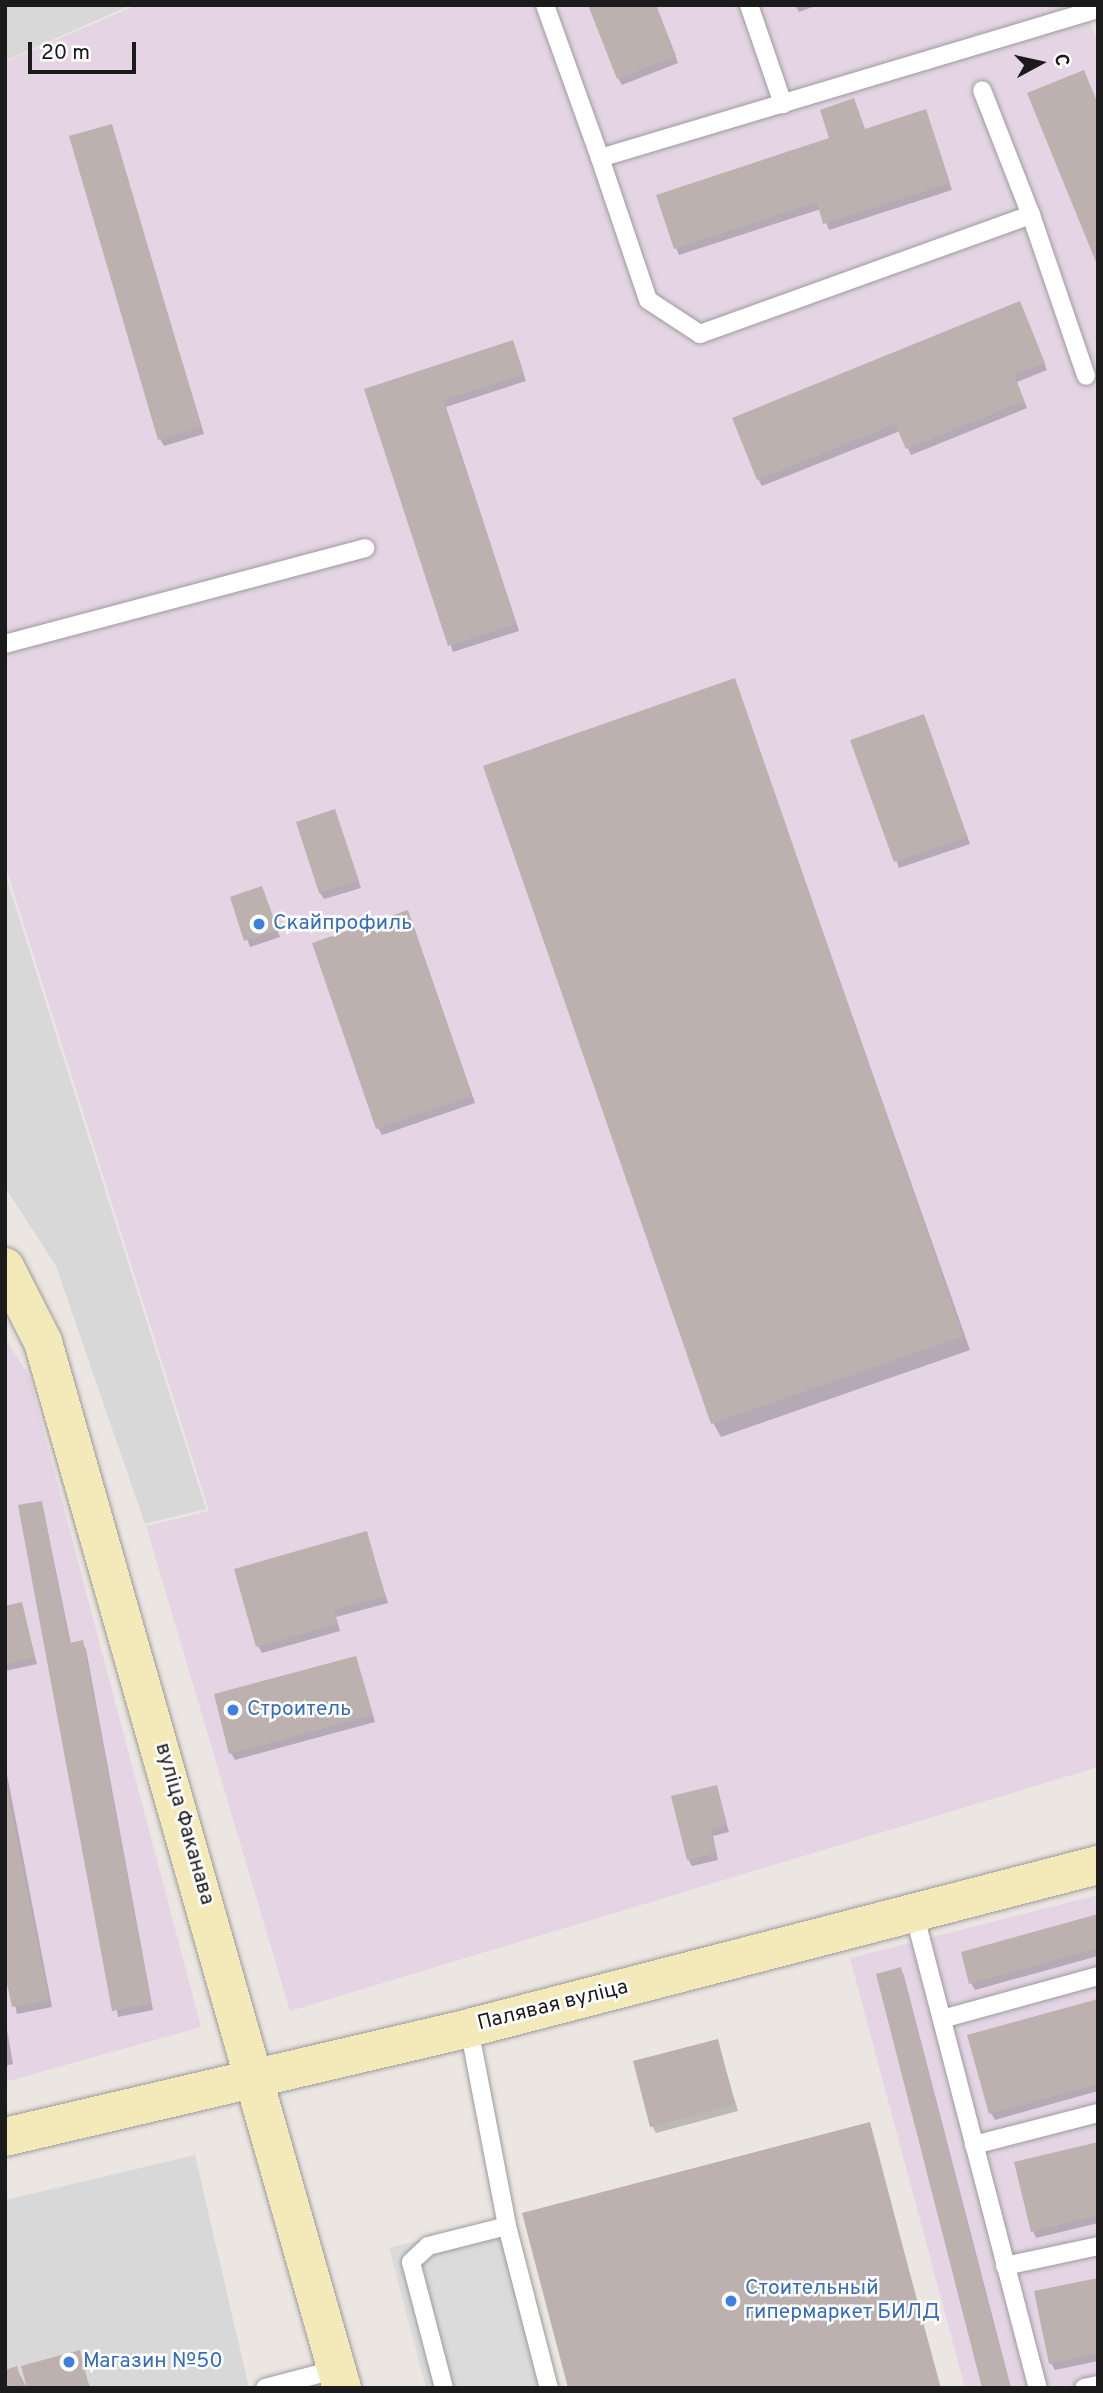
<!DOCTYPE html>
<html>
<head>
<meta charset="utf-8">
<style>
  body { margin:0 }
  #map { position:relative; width:1103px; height:2393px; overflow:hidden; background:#ece6e2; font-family:Overpass,sans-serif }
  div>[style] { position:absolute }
  .residential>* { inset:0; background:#d9d8d9 }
  .industrial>* { inset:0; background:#e4d4e4 }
  .parking>* { inset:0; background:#dbdbdb }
  .shadow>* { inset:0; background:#0003 }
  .building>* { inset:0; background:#bcb1af }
  .roads { filter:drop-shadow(0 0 2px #9c9c9c) drop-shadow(0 0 2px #9c9c9c) }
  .service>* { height:18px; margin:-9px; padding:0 9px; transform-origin:9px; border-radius:9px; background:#fff }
  .secondary>* { height:38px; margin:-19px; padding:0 19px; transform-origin:19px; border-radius:19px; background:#f3e9b9 }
  .dots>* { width:19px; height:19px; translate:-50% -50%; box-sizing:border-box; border:4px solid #fff; border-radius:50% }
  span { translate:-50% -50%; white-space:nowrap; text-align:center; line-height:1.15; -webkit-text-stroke:5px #fff; paint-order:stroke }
  .shop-label { font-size:21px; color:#366cbe }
  .left { translate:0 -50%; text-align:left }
  .street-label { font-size:21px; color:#1b1b1b }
  .frame { position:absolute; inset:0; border:7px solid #1b1b1b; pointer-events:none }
  .north { position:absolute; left:1005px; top:28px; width:70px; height:70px; -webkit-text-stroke:5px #fff; paint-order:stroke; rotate:82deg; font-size:19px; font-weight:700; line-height:28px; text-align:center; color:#1b1b1b }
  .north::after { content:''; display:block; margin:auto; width:24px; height:32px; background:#1b1b1b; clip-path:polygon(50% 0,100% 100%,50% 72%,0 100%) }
  .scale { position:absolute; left:28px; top:42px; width:108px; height:32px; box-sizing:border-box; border:4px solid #1b1b1b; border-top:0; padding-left:9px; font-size:21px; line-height:24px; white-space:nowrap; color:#1b1b1b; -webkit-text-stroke:5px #fff; paint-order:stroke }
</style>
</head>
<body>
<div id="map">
  <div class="residential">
    <i style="clip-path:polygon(5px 5px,131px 5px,5px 61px)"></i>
    <i style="clip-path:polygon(5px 873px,206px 1509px,145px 1524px,56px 1266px,5px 1187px)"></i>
    <i style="clip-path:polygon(195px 2155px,249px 2388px,5px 2388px,5px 2200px)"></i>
  </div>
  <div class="industrial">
    <i style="clip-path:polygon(137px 5px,1083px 5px,1098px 42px,1098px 1767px,290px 2011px,146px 1526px,209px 1511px,5px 865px,5px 62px)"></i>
    <i style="clip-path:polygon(5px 1338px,29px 1376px,201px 2027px,5px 2082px)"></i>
    <i style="clip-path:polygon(1098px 1895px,1098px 2388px,965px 2388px,850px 1958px)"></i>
  </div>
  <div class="parking">
    <i style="clip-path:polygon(506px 2218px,550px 2388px,426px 2388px,389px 2248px)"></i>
  </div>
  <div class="shadow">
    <i style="clip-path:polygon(656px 5px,678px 63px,622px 85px,618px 78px)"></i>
    <i style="clip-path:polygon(795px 5px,818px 5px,799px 12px)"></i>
    <i style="clip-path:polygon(854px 100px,865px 130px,925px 111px,952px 190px,829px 230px,821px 209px,679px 255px,676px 248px,831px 139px)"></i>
    <i style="clip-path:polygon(111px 126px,204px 434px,164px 446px,160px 439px)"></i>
    <i style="clip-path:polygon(1023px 310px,1047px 370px,1017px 382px,1027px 408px,911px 455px,900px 431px,762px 486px,758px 479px)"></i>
    <i style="clip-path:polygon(512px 342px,526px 381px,446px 407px,519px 631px,453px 652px,366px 390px)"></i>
    <i style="clip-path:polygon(734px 680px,970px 1350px,721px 1437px,713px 1423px)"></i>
    <i style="clip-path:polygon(927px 723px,970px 844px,899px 868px,853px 741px)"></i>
    <i style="clip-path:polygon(334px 811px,361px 888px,324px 899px,320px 893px)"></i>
    <i style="clip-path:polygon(261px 888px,280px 937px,250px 947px,232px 898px)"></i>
    <i style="clip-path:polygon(411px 919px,475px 1103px,382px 1135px,378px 1128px)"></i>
    <i style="clip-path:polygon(42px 1503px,71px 1644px,82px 1642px,86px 1649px,153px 2010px,118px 2017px)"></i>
    <i style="clip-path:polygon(366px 1533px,388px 1603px,336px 1617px,340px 1631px,262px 1653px,258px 1646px)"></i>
    <i style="clip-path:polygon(21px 1604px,37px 1664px,5px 1671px,5px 1607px)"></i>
    <i style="clip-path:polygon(356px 1658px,375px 1722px,235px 1760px,231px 1753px)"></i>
    <i style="clip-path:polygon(5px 1764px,52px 2007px,17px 2014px,5px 1965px)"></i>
    <i style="clip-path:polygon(716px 1787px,729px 1832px,713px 1836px,718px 1860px,692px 1866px,688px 1859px)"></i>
    <i style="clip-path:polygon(1098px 1916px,1098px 1956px,975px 1990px,971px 1983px,963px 1953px)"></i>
    <i style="clip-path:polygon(901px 1969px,904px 1976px,1011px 2388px,984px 2388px)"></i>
    <i style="clip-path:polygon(1098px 2000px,1098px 2091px,995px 2120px,991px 2113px)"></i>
    <i style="clip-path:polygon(5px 2018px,13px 2064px,5px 2066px)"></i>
    <i style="clip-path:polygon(717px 2041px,738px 2111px,656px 2133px,652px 2126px)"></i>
    <i style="clip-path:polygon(869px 2124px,941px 2388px,570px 2388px)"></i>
    <i style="clip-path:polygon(1098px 2144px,1098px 2223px,1036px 2238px,1033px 2231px)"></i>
    <i style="clip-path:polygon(1098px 2279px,1098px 2361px,1055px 2370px,1051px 2363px)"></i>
    <i style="clip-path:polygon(79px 2353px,90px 2388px,29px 2388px)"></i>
    <i style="clip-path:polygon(16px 2368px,27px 2388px,5px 2388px)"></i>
  </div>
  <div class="building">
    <i style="clip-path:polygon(588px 5px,656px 5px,676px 56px,617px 79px)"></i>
    <i style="clip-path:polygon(1084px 70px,1098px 104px,1098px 267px,1027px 93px)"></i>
    <i style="clip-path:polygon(854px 98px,865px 129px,926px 109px,950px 183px,823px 224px,817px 202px,674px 249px,656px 195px,829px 138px,820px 110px)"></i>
    <i style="clip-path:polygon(112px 124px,201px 427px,158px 440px,69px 136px)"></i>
    <i style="clip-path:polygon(1020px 301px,1045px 363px,1014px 375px,1024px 401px,906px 449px,895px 424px,757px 480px,732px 418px)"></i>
    <i style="clip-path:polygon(513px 340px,524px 374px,443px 400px,516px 624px,448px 646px,364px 389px)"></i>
    <i style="clip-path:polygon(735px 678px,963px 1336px,711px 1424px,483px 766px)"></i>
    <i style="clip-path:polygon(924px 714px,967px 837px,894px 862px,850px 740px)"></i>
    <i style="clip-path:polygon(335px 809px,359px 881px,319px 893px,296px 822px)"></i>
    <i style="clip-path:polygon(262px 886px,278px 930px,244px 941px,230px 897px)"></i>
    <i style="clip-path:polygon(408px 910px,472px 1096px,376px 1129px,312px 943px)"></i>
    <i style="clip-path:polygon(42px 1501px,69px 1643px,83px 1640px,151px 2003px,112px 2011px,18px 1505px)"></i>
    <i style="clip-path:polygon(367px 1531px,385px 1596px,334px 1610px,337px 1624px,256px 1647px,234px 1569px)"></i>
    <i style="clip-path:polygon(22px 1602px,35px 1657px,5px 1664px,5px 1606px)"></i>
    <i style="clip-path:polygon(356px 1656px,373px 1715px,229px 1754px,214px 1694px)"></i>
    <i style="clip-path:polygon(5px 1778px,49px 2000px,12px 2007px,5px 1974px)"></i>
    <i style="clip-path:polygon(717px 1785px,727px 1825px,710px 1829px,716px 1853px,687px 1860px,671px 1796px)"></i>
    <i style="clip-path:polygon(1098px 1914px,1098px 1948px,969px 1984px,961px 1952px)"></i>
    <i style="clip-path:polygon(901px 1967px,1010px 2388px,982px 2388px,876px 1974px)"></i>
    <i style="clip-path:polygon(1098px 1999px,1098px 2084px,989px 2114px,967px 2035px)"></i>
    <i style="clip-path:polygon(718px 2039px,735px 2104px,650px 2127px,633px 2061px)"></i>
    <i style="clip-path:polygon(870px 2122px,940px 2388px,568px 2388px,522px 2213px)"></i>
    <i style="clip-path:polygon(1098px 2142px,1098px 2215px,1031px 2232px,1014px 2162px)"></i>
    <i style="clip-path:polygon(1098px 2278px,1098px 2353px,1049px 2364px,1034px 2291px)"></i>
    <i style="clip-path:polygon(80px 2350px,89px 2388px,27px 2388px,21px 2366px)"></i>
    <i style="clip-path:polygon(17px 2366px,23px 2388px,5px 2388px,5px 2370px)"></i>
  </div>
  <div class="roads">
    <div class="service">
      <i style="left:545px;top:5px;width:163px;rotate:70.2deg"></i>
      <i style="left:600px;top:158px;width:520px;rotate:-16.66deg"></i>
      <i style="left:749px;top:5px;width:105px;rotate:71deg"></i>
      <i style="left:600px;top:158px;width:150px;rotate:71.3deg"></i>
      <i style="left:648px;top:300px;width:62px;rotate:33.2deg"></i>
      <i style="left:700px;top:334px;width:352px;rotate:-19.8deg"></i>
      <i style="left:1031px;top:215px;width:134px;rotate:-111.4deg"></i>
      <i style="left:1031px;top:215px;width:170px;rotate:71.1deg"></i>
      <i style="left:5px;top:644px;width:373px;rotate:-14.9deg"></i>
      <i style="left:914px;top:1913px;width:491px;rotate:75.4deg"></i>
      <i style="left:942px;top:2019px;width:162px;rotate:-15.4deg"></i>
      <i style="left:469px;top:2028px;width:202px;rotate:79.1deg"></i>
      <i style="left:507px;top:2226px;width:167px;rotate:75.5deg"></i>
      <i style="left:974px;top:2145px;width:128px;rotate:-14.5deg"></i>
      <i style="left:1005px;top:2266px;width:95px;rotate:-12.1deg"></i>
      <i style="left:265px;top:2388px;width:75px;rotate:-14.6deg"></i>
      <i style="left:444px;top:2388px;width:130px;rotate:-104.7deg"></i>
      <i style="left:411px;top:2262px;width:23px;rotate:-43deg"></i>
      <i style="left:428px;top:2246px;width:81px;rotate:-14.2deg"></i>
      <i style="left:1084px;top:2388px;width:14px;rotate:-12deg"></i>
    </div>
    <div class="secondary">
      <i style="left:5px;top:1267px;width:84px;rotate:63.1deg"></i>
      <i style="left:43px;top:1342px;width:1088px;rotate:74.05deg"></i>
      <i style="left:5px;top:2137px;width:477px;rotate:-13.2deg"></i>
      <i style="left:469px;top:2028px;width:650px;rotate:-14.53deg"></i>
    </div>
  </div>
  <div class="dots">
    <i style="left:259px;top:924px;background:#3f7fe0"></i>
    <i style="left:233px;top:1710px;background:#3f7fe0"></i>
    <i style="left:731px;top:2301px;background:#3f7fe0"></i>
    <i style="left:69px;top:2362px;background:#3f7fe0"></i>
  </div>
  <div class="shop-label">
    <span class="left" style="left:273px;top:924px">Скайпрофиль</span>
    <span class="left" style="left:247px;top:1710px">Строитель</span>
    <span class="left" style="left:745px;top:2301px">Стоительный<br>гипермаркет БИЛД</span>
    <span class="left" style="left:83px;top:2362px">Магазин №50</span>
  </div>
  <div class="street-label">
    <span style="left:184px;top:1824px;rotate:74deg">вуліца Факанава</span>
    <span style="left:553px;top:2006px;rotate:-14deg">Палявая вуліца</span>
  </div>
  <div class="frame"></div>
  <div class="north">С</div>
  <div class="scale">20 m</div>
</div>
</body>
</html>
